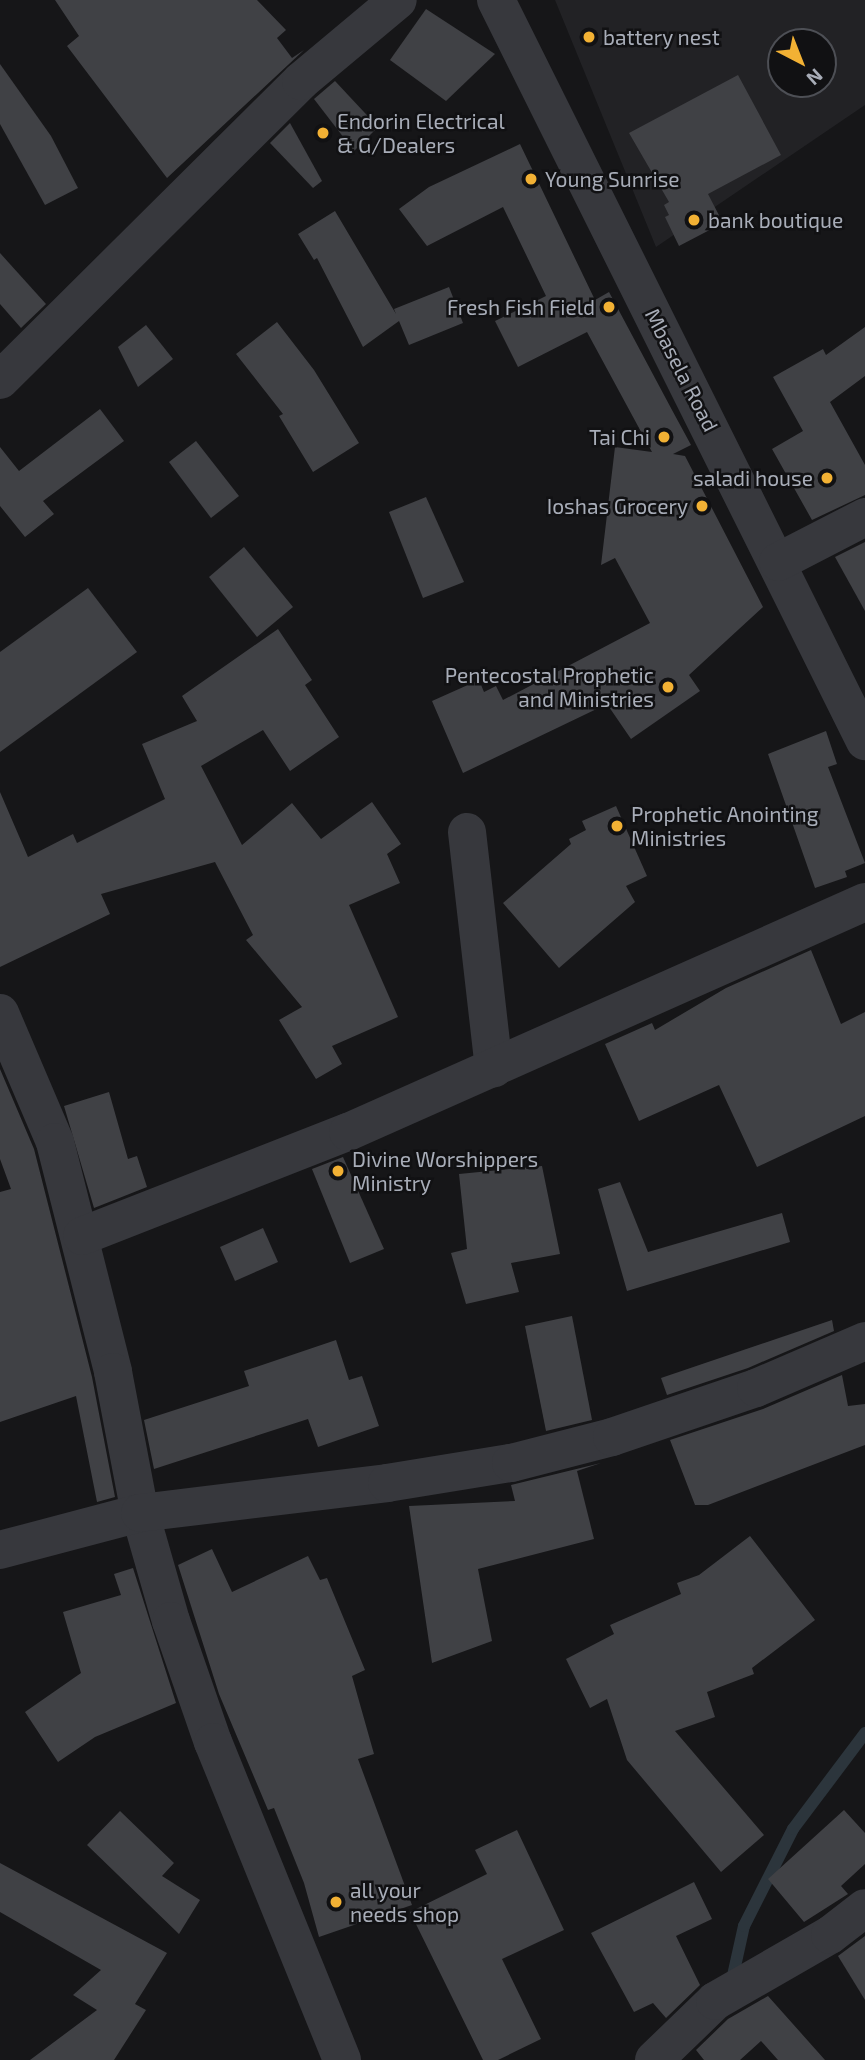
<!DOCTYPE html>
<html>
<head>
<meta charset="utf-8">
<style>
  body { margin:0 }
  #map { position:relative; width:865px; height:2060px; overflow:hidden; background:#161618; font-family:"Exo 2",sans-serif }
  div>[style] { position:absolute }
  .built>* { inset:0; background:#222225 }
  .stream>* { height:12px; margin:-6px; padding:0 6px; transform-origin:6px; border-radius:6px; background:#2c353c }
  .building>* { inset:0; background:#404145 }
  .minor>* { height:38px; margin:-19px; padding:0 19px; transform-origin:19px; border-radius:19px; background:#37383d }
  .dots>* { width:19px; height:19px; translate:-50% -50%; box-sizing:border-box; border:4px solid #111113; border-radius:50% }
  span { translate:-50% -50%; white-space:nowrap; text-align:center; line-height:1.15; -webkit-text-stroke:5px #111113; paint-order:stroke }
  .poi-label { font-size:21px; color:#a8adb8 }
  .left { translate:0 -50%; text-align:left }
  .right { translate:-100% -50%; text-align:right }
  .street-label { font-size:21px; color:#a8adb8 }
  .north { position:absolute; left:767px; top:28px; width:70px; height:70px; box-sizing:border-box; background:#111113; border:2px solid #4d4f55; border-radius:50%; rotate:138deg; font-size:19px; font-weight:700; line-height:28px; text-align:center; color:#a8adb8 }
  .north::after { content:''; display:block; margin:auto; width:24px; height:32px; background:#f2b134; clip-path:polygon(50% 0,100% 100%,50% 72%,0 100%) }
</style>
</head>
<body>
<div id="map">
  <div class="built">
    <i style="clip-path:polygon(evenodd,555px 0,865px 0,865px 105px,656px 247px,555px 0,781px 42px,823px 42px,823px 84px,781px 84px,781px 42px)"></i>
  </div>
  <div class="stream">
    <i style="left:732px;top:1980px;width:55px;rotate:-77.5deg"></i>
    <i style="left:744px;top:1926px;width:109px;rotate:-63.2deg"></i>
    <i style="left:793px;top:1829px;width:120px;rotate:-53.1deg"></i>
  </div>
  <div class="building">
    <i style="clip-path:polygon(55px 0,257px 0,286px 30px,277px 38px,292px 58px,304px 50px,167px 178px,67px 46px,79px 36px)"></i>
    <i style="clip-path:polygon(426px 9px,495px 54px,446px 101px,390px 60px)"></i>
    <i style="clip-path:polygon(0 64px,51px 136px,78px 188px,45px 205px,0 124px)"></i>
    <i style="clip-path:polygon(738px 75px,781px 155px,708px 194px,723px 223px,679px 246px,665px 217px,669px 215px,664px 205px,669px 202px,629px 133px)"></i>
    <i style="clip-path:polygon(335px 81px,378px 127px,354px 151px,314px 99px)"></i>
    <i style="clip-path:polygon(290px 123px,322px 181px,313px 188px,270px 143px)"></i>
    <i style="clip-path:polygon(520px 144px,595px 300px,609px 292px,672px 410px,691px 445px,673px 454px,685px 456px,763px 607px,689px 675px,700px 691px,631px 739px,607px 704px,463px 773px,432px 701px,479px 680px,484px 692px,496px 686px,503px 700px,650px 623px,615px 558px,601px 565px,615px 447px,652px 452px,587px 332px,518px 367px,495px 321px,546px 296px,503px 207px,427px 246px,399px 209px,429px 187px)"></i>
    <i style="clip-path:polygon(335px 211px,396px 314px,394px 309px,449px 287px,463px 323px,409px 345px,399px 321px,363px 347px,317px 258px,314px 260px,298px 234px)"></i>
    <i style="clip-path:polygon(0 253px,46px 304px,21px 328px,0 304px)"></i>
    <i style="clip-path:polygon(277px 322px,314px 370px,359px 443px,313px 472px,279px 416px,283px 414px,236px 354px)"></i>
    <i style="clip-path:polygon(146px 325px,173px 359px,138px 387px,118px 347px)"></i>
    <i style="clip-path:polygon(865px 327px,865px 376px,830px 402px,865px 465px,865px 495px,812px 520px,772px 449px,803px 431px,773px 377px,823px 349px,826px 355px)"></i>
    <i style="clip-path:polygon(100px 409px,124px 441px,43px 501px,54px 514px,25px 537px,0 506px,0 447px,19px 471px)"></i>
    <i style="clip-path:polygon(196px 441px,239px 496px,211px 518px,169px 462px)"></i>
    <i style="clip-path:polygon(426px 497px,464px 582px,423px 598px,389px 512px)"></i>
    <i style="clip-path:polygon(865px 542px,865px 611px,835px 557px)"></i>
    <i style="clip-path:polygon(244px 547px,293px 607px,257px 637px,209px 577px)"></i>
    <i style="clip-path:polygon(88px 588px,137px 652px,0 752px,0 652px)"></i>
    <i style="clip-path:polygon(278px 629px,312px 680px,305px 685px,339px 737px,290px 771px,263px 730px,201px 766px,242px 845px,292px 803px,321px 839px,372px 802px,401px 844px,387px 854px,400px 883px,349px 905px,398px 1017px,332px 1046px,342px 1064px,316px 1079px,279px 1020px,302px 1007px,246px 940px,253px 935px,215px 862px,101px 894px,110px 914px,0 967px,0 792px,28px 857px,73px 834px,77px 843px,165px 799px,142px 744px,197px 721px,182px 696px)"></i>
    <i style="clip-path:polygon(826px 731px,837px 764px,828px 767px,865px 863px,845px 871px,847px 877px,815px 888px,768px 754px)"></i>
    <i style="clip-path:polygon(616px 806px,647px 876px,626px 886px,635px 902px,559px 968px,503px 903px,571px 844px,569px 839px,586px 830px,582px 821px)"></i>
    <i style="clip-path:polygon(811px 950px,841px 1024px,865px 1012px,865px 1116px,757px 1167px,719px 1085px,639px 1121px,605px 1044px,652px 1023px,655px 1030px,726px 988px)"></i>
    <i style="clip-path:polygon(0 1069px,34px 1149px,92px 1377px,115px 1497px,97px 1502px,76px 1396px,0 1422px,0 1192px,11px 1189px,0 1159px)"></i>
    <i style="clip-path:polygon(109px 1092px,128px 1159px,137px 1156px,147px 1187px,94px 1208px,64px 1106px)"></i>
    <i style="clip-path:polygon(343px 1157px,384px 1249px,350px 1263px,312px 1169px)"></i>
    <i style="clip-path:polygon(542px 1166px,560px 1254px,511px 1263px,519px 1292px,466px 1304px,451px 1253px,467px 1249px,459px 1174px)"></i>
    <i style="clip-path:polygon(620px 1182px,648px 1252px,782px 1213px,790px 1242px,627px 1291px,598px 1189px)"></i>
    <i style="clip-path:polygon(263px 1228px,278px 1262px,235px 1281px,220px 1247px)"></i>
    <i style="clip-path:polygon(572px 1316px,592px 1420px,546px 1431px,525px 1326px)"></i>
    <i style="clip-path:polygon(832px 1320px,834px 1331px,748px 1368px,667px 1395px,661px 1378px)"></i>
    <i style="clip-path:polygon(336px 1340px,349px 1380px,362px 1376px,379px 1426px,318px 1447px,308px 1419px,154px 1469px,144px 1420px,249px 1386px,244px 1371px)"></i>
    <i style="clip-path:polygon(842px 1375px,848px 1406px,865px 1404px,865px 1445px,708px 1505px,695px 1505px,670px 1440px,763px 1409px)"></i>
    <i style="clip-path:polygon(601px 1463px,577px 1471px,594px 1539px,478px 1569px,492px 1641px,432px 1663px,409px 1506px,515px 1501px,511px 1485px)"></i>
    <i style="clip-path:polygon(750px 1536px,815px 1620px,752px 1668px,754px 1674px,707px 1692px,715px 1717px,675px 1731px,764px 1835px,721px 1872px,627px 1760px,607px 1699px,590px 1708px,566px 1659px,614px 1634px,610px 1625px,681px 1594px,677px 1583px,699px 1575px)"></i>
    <i style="clip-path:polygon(212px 1549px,232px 1592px,308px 1556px,320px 1580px,327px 1578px,365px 1670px,352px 1676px,374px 1754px,358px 1759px,412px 1905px,319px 1937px,304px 1883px,274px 1808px,268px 1810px,219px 1694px,178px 1565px)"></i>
    <i style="clip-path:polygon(133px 1568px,176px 1703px,95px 1737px,58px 1762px,25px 1712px,81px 1673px,63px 1612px,121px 1595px,114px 1574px)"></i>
    <i style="clip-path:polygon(844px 1810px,865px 1833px,865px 1864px,841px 1886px,848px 1894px,804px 1922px,768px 1879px)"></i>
    <i style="clip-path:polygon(120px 1811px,174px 1863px,162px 1876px,200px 1900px,179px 1934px,87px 1845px)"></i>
    <i style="clip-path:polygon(517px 1830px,564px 1930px,502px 1959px,541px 2039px,498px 2060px,483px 2060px,410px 1912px,487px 1874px,475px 1850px)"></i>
    <i style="clip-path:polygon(0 1863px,167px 1953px,135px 2004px,146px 2010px,114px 2060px,30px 2060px,97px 2010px,73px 1995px,101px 1970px,0 1912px)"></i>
    <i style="clip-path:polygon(694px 1882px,712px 1919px,676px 1936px,700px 1985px,666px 2018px,653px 2003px,634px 2012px,591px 1933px)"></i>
    <i style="clip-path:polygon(865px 1936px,865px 2000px,838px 1956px)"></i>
    <i style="clip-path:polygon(768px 1996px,825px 2060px,778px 2060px,761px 2041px,740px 2060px,704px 2060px,696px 2050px,728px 2019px)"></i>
  </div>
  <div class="minor">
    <i style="left:496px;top:0;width:828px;rotate:63.53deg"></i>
    <i style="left:0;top:380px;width:424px;rotate:-44.8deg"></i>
    <i style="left:301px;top:81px;width:126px;rotate:-39.9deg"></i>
    <i style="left:778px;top:562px;width:98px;rotate:-27.3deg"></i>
    <i style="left:467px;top:832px;width:238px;rotate:83.5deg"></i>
    <i style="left:0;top:1013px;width:140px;rotate:66.9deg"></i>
    <i style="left:55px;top:1142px;width:237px;rotate:75.8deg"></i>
    <i style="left:113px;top:1372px;width:144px;rotate:79.2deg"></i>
    <i style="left:140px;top:1513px;width:112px;rotate:74deg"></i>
    <i style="left:171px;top:1621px;width:128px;rotate:70.9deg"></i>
    <i style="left:213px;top:1742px;width:343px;rotate:67.9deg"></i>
    <i style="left:82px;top:1236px;width:286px;rotate:-21.4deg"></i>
    <i style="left:348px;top:1132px;width:566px;rotate:-23.98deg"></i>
    <i style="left:0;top:1550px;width:145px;rotate:-14.8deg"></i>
    <i style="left:140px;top:1513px;width:249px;rotate:-6.9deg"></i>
    <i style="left:387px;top:1483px;width:126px;rotate:-9.2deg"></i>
    <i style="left:511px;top:1463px;width:104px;rotate:-14.4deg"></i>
    <i style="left:612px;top:1437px;width:152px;rotate:-18.8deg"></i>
    <i style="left:756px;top:1388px;width:119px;rotate:-23.3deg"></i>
    <i style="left:654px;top:2060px;width:85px;rotate:-44deg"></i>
    <i style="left:715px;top:2001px;width:133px;rotate:-29.9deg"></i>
    <i style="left:830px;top:1935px;width:44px;rotate:-37.6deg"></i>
  </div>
  <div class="dots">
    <i style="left:589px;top:37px;background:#f2b134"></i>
    <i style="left:323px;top:133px;background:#f2b134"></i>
    <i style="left:531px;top:179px;background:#f2b134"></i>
    <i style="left:694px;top:220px;background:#f2b134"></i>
    <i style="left:609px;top:307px;background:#f2b134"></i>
    <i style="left:664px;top:437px;background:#f2b134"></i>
    <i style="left:827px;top:478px;background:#f2b134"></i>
    <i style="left:702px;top:506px;background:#f2b134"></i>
    <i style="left:668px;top:687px;background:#f2b134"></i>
    <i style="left:617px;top:826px;background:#f2b134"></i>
    <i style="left:338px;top:1171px;background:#f2b134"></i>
    <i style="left:336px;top:1902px;background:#f2b134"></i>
  </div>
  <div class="poi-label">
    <span class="left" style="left:603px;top:37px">battery nest</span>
    <span class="left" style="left:337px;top:133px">Endorin Electrical<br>&amp; G/Dealers</span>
    <span class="left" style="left:545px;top:179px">Young Sunrise</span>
    <span class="left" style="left:708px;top:220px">bank boutique</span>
    <span class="right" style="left:595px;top:307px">Fresh Fish Field</span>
    <span class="right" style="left:650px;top:437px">Tai Chi</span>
    <span class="right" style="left:813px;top:478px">saladi house</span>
    <span class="right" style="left:688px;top:506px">Ioshas Grocery</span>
    <span class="right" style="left:654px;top:687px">Pentecostal Prophetic<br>and Ministries</span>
    <span class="left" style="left:631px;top:826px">Prophetic Anointing<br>Ministries</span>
    <span class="left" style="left:352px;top:1171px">Divine Worshippers<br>Ministry</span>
    <span class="left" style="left:350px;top:1902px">all your<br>needs shop</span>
  </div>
  <div class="street-label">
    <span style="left:682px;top:370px;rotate:63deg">Mbasela Road</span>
  </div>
  <div class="north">N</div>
</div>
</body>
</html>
